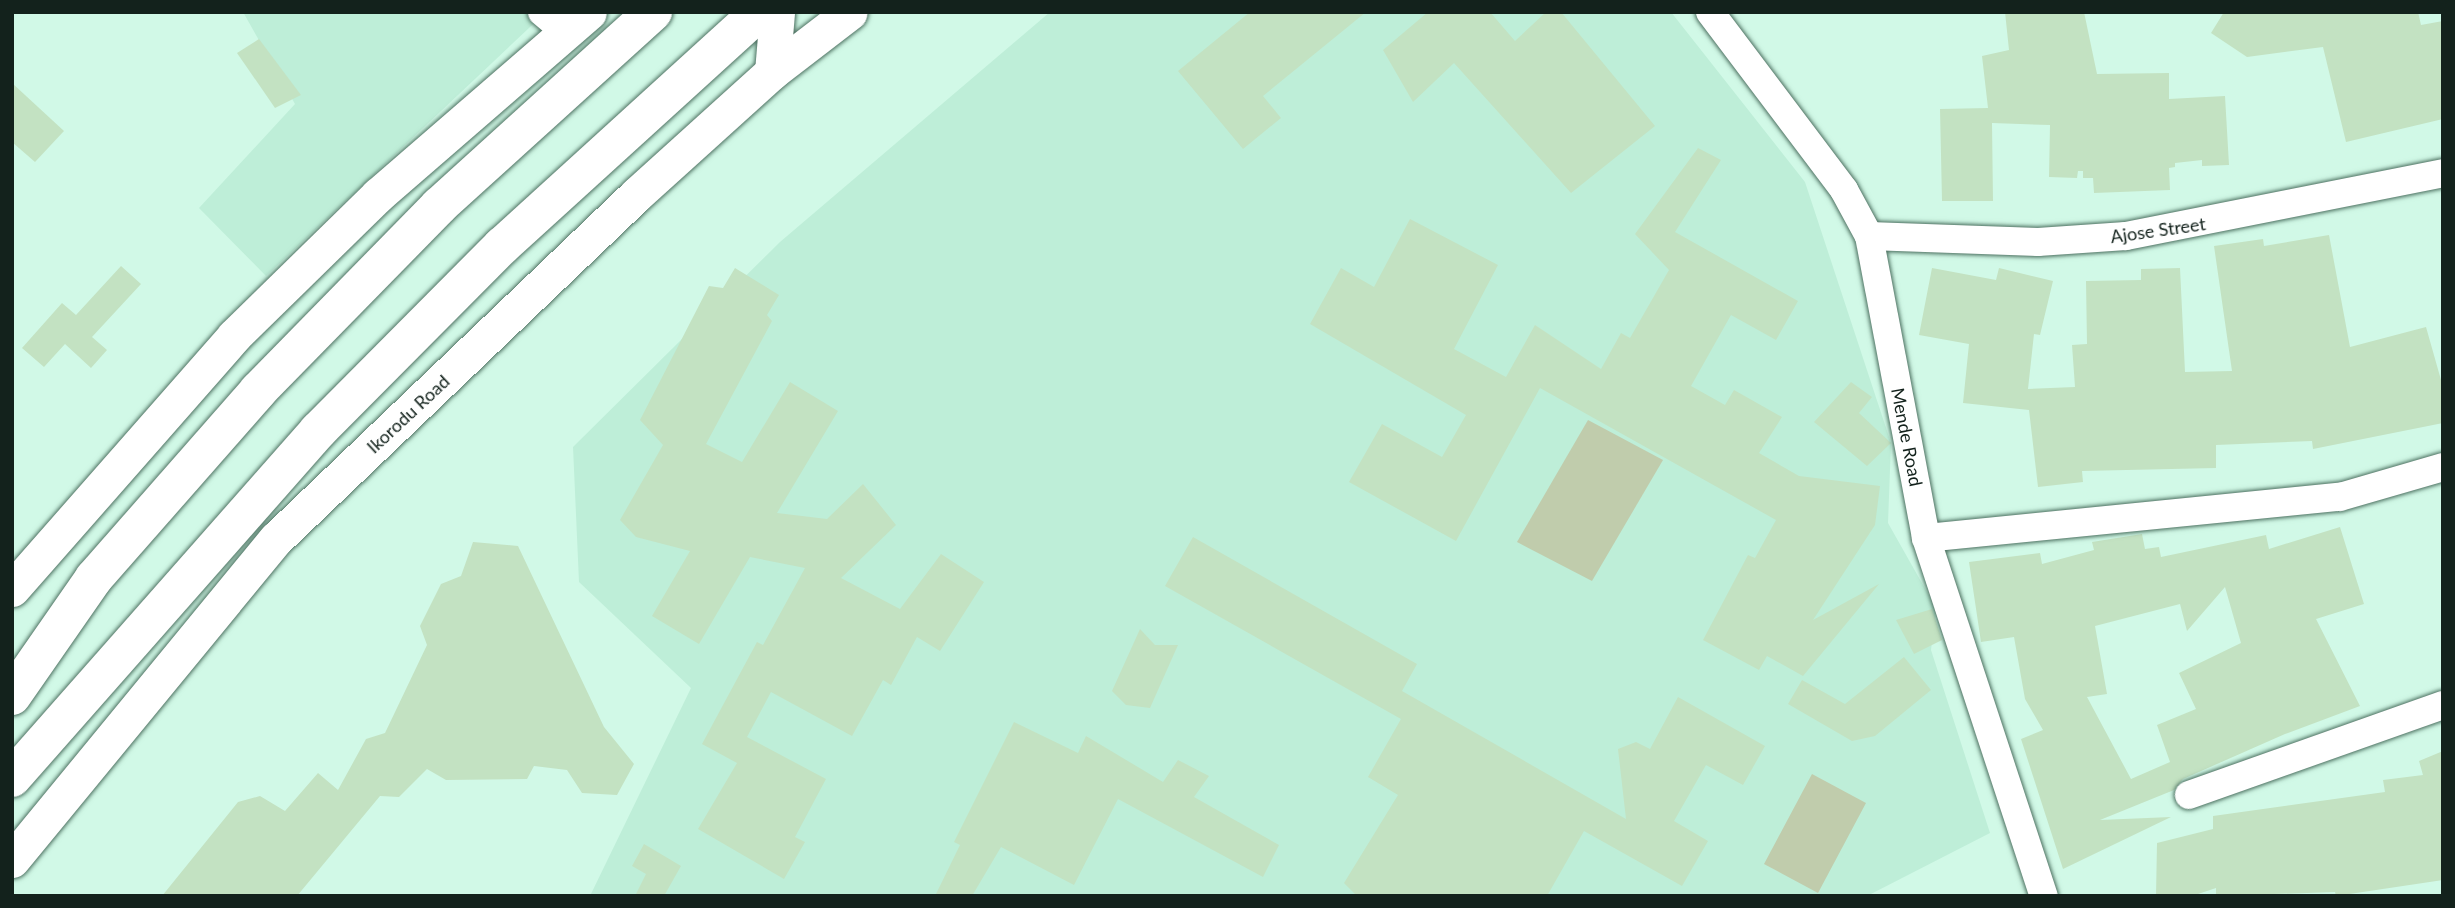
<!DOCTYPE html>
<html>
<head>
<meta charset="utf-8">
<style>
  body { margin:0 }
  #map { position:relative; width:2455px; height:908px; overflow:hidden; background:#d1f9e7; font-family:Lato,sans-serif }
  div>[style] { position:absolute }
  .built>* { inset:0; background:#beeed8 }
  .green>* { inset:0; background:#c0ccac }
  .building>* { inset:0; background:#c3e2c2 }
  .roads { filter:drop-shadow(0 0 2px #4d7161) drop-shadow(0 0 2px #4d7161) }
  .minor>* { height:28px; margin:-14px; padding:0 14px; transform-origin:14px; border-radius:14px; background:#fff }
  .major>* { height:35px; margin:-17.5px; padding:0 17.5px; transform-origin:17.5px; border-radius:17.5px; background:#fff }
  .highway>* { height:38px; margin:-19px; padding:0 19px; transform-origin:19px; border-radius:19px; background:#fff }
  span { translate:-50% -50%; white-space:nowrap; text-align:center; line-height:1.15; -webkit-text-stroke:7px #fff; paint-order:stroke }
  .street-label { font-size:18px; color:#13221c }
  .frame { position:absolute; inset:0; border:14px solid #13221c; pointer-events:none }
</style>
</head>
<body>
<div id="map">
  <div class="built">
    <i style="clip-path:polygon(243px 12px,546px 12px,266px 276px,199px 208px,295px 104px)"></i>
    <i style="clip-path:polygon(1050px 12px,1671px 12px,1805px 182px,1891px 443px,1888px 523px,1936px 608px,1931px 650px,1990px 833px,1867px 896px,590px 896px,691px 688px,579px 582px,573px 447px,780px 242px)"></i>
  </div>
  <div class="green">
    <i style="clip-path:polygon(1588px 420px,1663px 460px,1592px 581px,1517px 542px)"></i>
    <i style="clip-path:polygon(1812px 774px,1866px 803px,1818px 893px,1764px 864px)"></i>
  </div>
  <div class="building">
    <i style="clip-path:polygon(1250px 12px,1366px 12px,1263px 96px,1281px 118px,1243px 149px,1178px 71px)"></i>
    <i style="clip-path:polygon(1428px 12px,1490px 12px,1515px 41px,1546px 12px,1561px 12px,1655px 126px,1571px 193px,1454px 63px,1413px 102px,1383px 50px)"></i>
    <i style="clip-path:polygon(2005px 12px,2084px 12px,2097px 74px,2169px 73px,2169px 99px,2225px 96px,2229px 165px,2202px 166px,2202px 160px,2175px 163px,2175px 167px,2169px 168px,2170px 190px,2094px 193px,2093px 178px,2083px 178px,2083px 171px,2078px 171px,2077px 178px,2049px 177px,2050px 125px,1992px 123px,1993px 201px,1942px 201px,1940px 109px,1988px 108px,1982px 56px,2009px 50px)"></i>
    <i style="clip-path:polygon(2224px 12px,2418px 12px,2421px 25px,2443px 21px,2443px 119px,2346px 142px,2323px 47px,2247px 57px,2211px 33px)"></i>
    <i style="clip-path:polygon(259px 39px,301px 95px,275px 108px,237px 53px)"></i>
    <i style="clip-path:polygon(12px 83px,64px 131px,35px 162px,12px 142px)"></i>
    <i style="clip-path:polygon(1698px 148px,1721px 160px,1675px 232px,1798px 301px,1776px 340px,1731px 315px,1691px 386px,1725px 405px,1734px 390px,1782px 417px,1759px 453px,1799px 476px,1880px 486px,1875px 525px,1813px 620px,1879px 584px,1803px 676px,1767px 656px,1759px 670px,1703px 640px,1748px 555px,1755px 558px,1776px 520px,1540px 388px,1456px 541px,1349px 482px,1382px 424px,1442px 457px,1466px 415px,1310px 324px,1341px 268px,1374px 287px,1410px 219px,1498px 265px,1454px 349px,1506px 377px,1535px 325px,1601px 369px,1621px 333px,1630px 338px,1669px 270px,1635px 234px)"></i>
    <i style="clip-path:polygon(2329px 235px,2350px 347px,2426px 327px,2443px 387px,2443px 423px,2313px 449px,2312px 441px,2216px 445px,2216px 468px,2082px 471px,2083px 482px,2038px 487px,2029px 410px,1963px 403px,1969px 344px,1919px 335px,1932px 268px,1996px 280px,1999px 268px,2053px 281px,2040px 335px,2034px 334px,2028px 389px,2075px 387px,2072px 345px,2087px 344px,2086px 281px,2141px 280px,2141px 269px,2180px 268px,2185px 372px,2232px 371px,2214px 246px,2263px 239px,2264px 246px)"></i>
    <i style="clip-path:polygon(121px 266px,141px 284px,92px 337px,107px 350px,91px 368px,65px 344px,44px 367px,22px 348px,62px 303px,76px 315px)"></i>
    <i style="clip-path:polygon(735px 268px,779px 295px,767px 315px,772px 321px,706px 444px,742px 462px,790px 382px,838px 411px,777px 513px,827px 519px,863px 484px,896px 525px,841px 578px,900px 609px,941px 554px,984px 582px,940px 651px,917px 637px,891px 685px,883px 680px,852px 736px,771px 692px,747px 737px,826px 779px,795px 837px,805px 842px,784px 879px,698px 829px,737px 763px,702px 744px,757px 642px,763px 645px,805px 568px,750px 557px,699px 644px,652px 616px,690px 551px,636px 537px,620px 520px,663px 445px,640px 420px,709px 286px,723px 288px)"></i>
    <i style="clip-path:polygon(1851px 382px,1872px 397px,1859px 413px,1891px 443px,1867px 466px,1814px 422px)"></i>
    <i style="clip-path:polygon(evenodd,2340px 527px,2364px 604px,2316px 619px,2360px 706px,2285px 734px,2183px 779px,2174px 790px,2100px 820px,2171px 817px,2063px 869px,2021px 739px,2043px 730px,2025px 699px,2014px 637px,1981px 642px,1969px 562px,2040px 553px,2042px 564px,2094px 550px,2092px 542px,2142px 534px,2145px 549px,2159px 547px,2161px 557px,2266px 535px,2269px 549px,2340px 527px,2225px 587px,2241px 643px,2179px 673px,2196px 709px,2157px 725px,2170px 762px,2131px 779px,2087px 697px,2107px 694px,2095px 626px,2180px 604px,2187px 631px,2225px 587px)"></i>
    <i style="clip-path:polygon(1193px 537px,1417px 664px,1402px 691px,1626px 819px,1618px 749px,1636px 742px,1650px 749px,1678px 697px,1765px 746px,1743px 785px,1706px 765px,1674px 821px,1708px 841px,1682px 886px,1584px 831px,1547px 896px,1357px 896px,1344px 883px,1398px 795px,1368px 777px,1401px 719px,1165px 586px)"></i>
    <i style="clip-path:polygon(473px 542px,518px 546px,604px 727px,634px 764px,617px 795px,582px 793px,567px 770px,534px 766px,527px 779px,446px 780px,427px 769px,399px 797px,380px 796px,297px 896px,162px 896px,238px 802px,260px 796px,285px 811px,318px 773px,338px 790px,366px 739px,385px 733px,427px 645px,420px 626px,441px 584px,461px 576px)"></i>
    <i style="clip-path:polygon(1932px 609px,1942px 640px,1914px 654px,1896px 620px)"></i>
    <i style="clip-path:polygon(1140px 629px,1155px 645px,1178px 645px,1150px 708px,1126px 705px,1112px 691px)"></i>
    <i style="clip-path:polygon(1904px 657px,1931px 690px,1875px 736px,1852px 741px,1788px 704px,1802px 680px,1845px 704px)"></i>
    <i style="clip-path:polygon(1014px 722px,1078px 753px,1086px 736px,1163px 782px,1178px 760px,1209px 776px,1194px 797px,1279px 845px,1263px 877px,1118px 799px,1074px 885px,1001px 847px,972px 896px,935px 896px,960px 845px,954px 842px)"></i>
    <i style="clip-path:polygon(2443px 751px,2443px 880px,2336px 896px,2335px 892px,2216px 896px,2216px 888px,2192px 896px,2156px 896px,2157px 843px,2213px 829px,2213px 816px,2385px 792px,2383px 780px,2423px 775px,2419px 761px)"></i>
    <i style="clip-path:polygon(644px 844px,681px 866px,664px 896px,635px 896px,646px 874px,632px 866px)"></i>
  </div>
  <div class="roads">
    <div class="minor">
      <i style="left:542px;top:12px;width:33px;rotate:40deg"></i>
      <i style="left:1710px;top:12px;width:223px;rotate:53deg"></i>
      <i style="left:1844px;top:190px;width:52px;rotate:61.5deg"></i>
      <i style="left:1869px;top:236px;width:307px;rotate:79.3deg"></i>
      <i style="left:1926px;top:538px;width:377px;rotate:71.8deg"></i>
      <i style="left:1869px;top:236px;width:169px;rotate:2deg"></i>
      <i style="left:2038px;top:242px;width:88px;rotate:-3.9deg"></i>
      <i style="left:2126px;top:236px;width:323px;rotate:-11.2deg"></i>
      <i style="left:1926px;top:538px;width:416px;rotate:-5.7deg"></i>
      <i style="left:2340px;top:497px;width:107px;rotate:-16.2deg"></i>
      <i style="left:2189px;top:795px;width:269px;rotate:-19.5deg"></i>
    </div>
    <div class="major">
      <i style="left:772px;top:72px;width:60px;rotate:-85.2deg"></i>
      <i style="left:12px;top:589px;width:337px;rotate:-48.7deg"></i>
      <i style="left:234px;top:336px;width:202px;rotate:-44.4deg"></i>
      <i style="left:378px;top:195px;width:279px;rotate:-40.9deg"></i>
      <i style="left:12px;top:860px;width:416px;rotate:-50.6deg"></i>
      <i style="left:276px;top:539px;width:499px;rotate:-43.7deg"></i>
      <i style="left:637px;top:194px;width:182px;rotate:-42.1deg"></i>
      <i style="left:772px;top:72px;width:98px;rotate:-37.6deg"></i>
    </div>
    <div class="highway">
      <i style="left:12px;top:696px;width:144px;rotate:-55.2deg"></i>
      <i style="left:94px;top:578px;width:249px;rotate:-48.7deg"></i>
      <i style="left:258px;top:391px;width:259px;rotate:-45.6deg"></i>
      <i style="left:439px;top:206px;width:289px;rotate:-42.2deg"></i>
      <i style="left:12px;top:778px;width:463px;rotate:-48.6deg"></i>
      <i style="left:318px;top:431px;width:261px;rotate:-45.2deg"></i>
      <i style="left:502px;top:246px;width:348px;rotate:-42.3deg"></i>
    </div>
  </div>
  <div class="street-label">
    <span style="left:2158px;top:230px;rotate:-8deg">Ajose Street</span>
    <span style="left:408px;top:414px;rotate:-43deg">Ikorodu Road</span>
    <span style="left:1907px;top:437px;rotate:79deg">Mende Road</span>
  </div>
  <div class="frame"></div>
</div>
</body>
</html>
